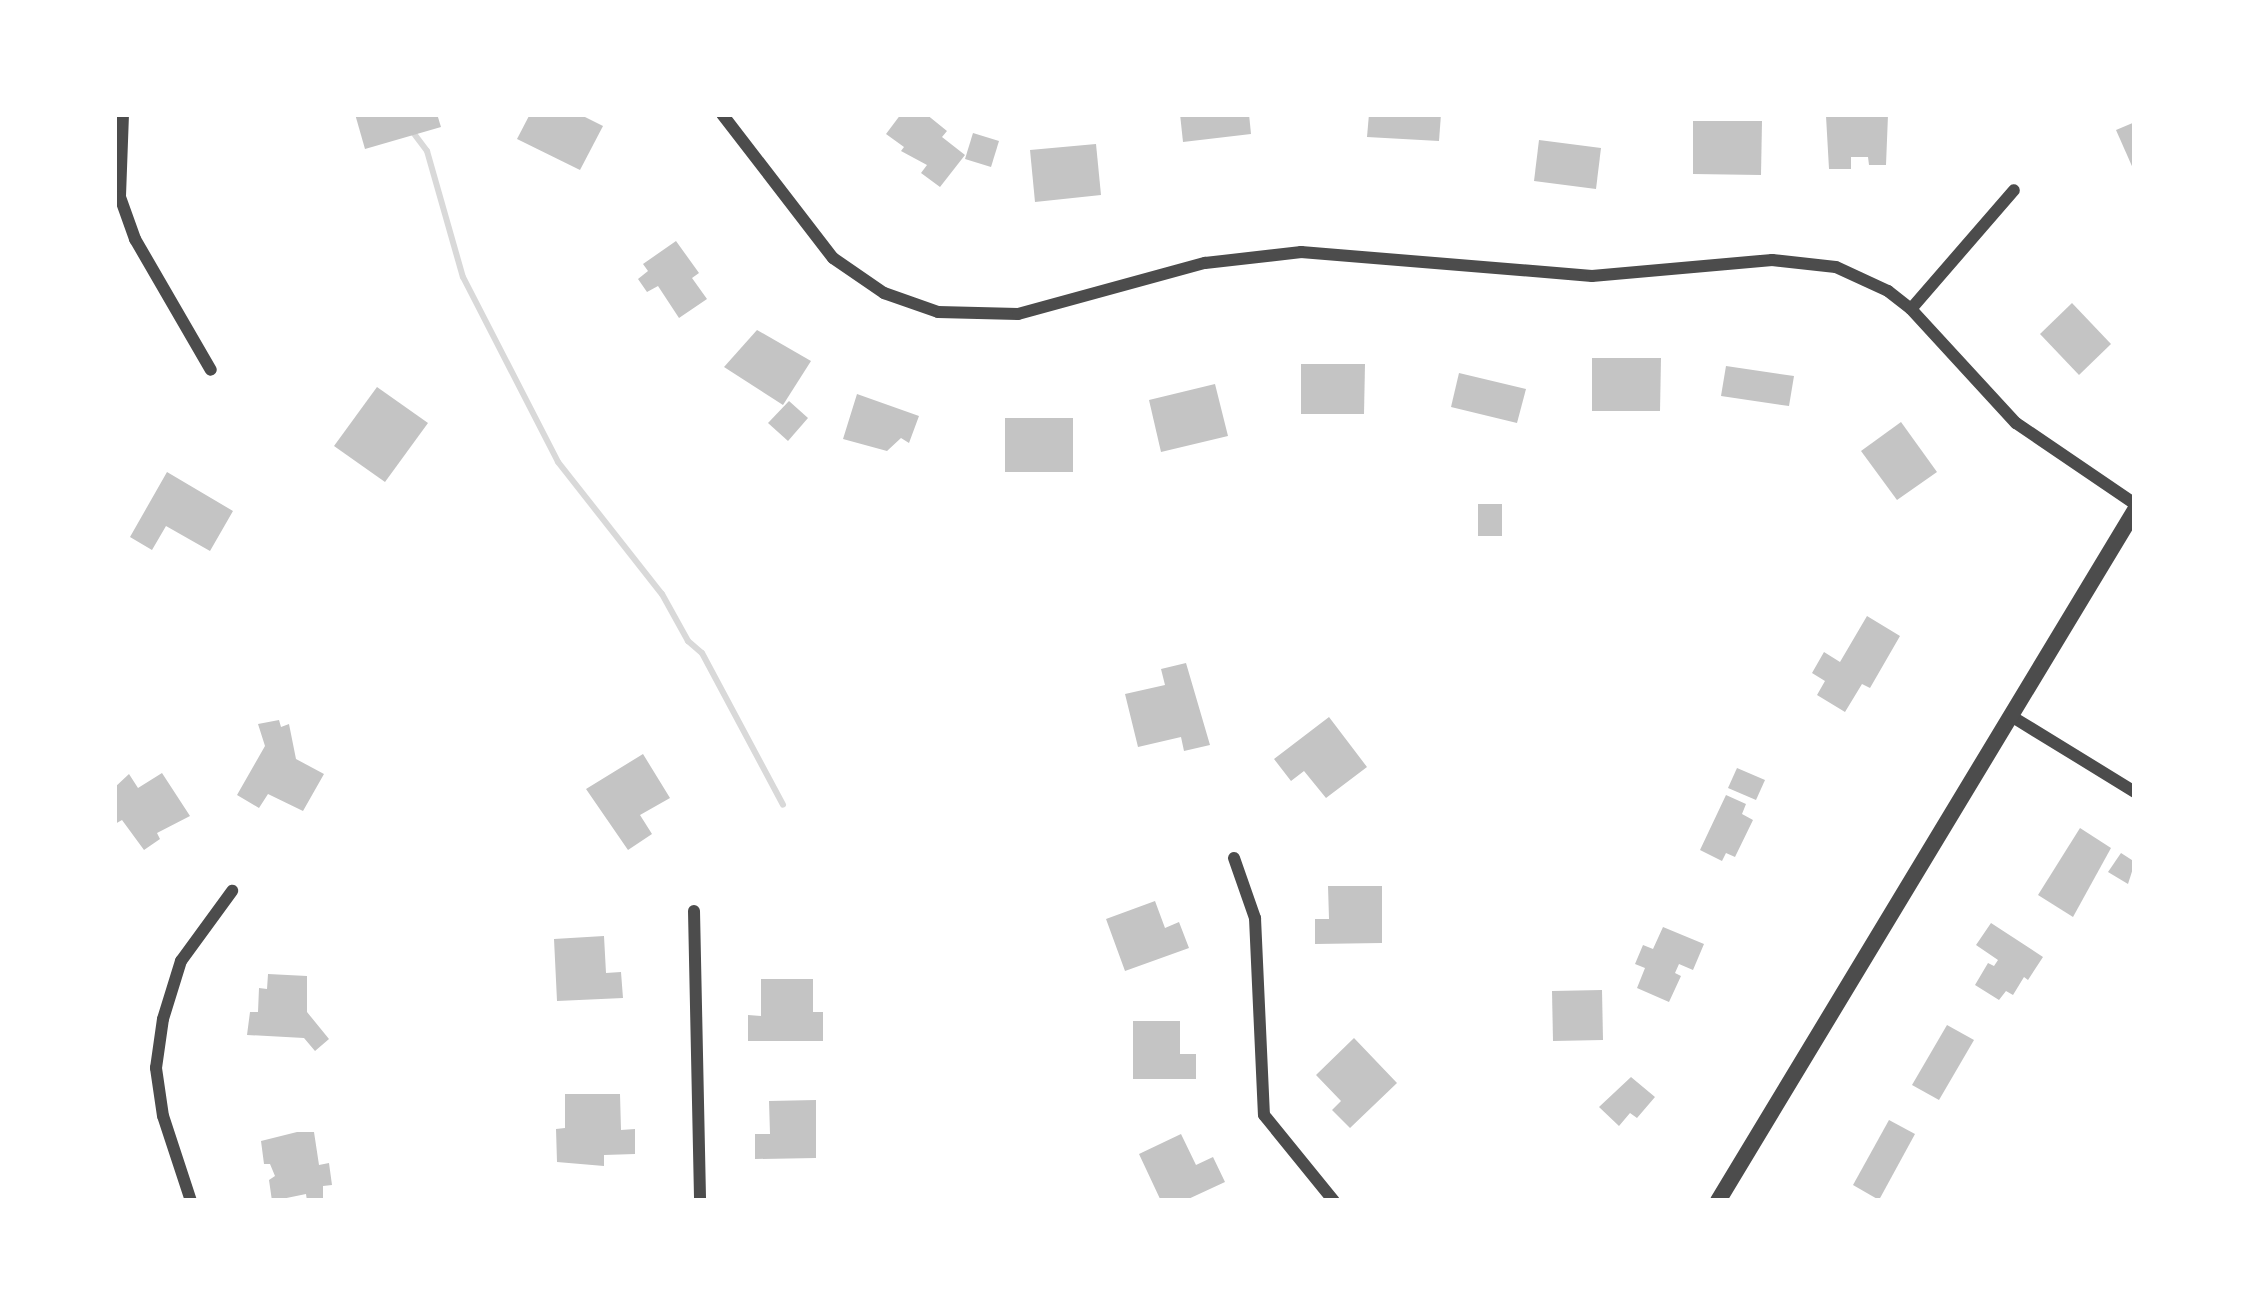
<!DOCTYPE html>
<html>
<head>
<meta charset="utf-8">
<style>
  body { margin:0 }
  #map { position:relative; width:2249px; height:1315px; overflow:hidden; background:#fff; font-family:Raleway,sans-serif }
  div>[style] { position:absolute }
  .stream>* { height:6px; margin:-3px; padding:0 3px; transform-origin:3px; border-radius:3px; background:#d9d9d9 }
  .building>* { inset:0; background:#c4c4c4 }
  .minor>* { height:12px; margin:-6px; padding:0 6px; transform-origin:6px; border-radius:6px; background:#4c4c4c }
  .tertiary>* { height:16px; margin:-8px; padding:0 8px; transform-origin:8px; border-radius:8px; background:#4c4c4c }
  span { translate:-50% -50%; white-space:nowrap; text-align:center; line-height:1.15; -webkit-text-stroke:10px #fff; paint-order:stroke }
  .frame { position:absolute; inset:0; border:117px solid #fff; pointer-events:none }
</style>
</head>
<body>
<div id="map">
  <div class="stream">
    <i style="left:412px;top:131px;width:25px;rotate:53deg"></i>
    <i style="left:427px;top:151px;width:131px;rotate:74.1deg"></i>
    <i style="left:463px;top:277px;width:208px;rotate:62.8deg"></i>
    <i style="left:558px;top:462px;width:168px;rotate:51.8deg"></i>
    <i style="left:662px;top:594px;width:54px;rotate:61deg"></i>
    <i style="left:688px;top:641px;width:18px;rotate:41deg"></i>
    <i style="left:702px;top:653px;width:172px;rotate:61.9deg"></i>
  </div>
  <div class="building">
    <i style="clip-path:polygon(355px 114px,437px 114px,441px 127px,365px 149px)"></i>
    <i style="clip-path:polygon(530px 114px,579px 114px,603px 126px,580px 170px,517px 139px)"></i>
    <i style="clip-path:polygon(901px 114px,926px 114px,947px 131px,942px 137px,965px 155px,940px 187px,921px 173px,927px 165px,901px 151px,904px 147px,886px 134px)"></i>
    <i style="clip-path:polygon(1180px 114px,1249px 114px,1251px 134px,1183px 142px)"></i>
    <i style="clip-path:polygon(1369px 114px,1441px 114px,1439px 141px,1367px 137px)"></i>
    <i style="clip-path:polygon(1888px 115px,1886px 165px,1869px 165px,1868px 157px,1851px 157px,1851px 169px,1829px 169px,1826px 116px)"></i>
    <i style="clip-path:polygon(1693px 121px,1762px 121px,1761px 175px,1693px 174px)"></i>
    <i style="clip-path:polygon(2135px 122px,2135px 173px,2116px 130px)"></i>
    <i style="clip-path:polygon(973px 133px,999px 141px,991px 167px,965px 159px)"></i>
    <i style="clip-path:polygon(1539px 140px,1601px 148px,1596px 189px,1534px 181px)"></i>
    <i style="clip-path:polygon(1096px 144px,1101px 195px,1035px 202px,1030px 150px)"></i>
    <i style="clip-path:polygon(676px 241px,699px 273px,692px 278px,707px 299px,679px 318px,658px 286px,647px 292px,638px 279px,648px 271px,643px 264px)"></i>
    <i style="clip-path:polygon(2072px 303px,2111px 344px,2079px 375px,2040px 334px)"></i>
    <i style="clip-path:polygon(757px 330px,811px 361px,783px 405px,724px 367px)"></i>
    <i style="clip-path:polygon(1592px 358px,1661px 358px,1660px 411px,1592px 411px)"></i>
    <i style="clip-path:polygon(1301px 364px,1365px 364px,1364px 414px,1301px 414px)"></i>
    <i style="clip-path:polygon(1726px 366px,1794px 376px,1789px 406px,1721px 396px)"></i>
    <i style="clip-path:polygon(1459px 373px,1526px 389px,1517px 423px,1451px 407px)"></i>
    <i style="clip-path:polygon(1215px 384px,1228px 436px,1161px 452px,1149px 400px)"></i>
    <i style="clip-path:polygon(377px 387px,428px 423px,385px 482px,334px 446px)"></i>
    <i style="clip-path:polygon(857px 394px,919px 416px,909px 443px,901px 438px,887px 451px,843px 439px)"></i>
    <i style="clip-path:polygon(789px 401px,808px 418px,788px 441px,768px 423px)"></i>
    <i style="clip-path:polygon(1005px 418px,1073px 418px,1073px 472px,1005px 472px)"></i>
    <i style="clip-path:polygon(1901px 422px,1937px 472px,1897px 500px,1861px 451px)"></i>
    <i style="clip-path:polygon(167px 472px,233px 511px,210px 551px,166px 526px,152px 550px,130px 537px)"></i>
    <i style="clip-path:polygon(1478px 504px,1502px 504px,1502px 536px,1478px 536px)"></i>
    <i style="clip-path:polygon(1867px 616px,1900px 636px,1870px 688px,1862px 684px,1845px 712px,1817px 695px,1825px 681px,1812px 673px,1824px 652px,1840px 662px)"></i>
    <i style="clip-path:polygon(1186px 663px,1210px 745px,1184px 751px,1181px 737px,1138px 747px,1125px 694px,1165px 685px,1161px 669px)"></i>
    <i style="clip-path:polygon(1329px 717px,1367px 767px,1326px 798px,1304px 771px,1291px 781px,1274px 759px)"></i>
    <i style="clip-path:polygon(279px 720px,281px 727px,289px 724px,296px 759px,324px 774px,303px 811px,268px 794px,259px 808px,237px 795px,265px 746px,258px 724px)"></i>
    <i style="clip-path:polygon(643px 754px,670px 798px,640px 815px,652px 834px,628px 850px,586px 789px)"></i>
    <i style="clip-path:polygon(1737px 768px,1765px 780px,1756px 800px,1728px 788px)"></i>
    <i style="clip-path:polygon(162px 773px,190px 816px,157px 833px,160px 839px,144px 850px,122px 820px,115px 824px,114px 788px,129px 774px,138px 788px)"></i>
    <i style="clip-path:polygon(1726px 795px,1746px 804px,1742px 814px,1753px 820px,1735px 857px,1726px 853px,1722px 861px,1700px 850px)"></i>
    <i style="clip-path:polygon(2080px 828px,2111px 848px,2073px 917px,2038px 895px)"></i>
    <i style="clip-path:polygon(2121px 853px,2135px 862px,2128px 884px,2108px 872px)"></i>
    <i style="clip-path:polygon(1328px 886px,1382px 886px,1382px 943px,1315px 944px,1315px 919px,1329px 919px)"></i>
    <i style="clip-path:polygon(1155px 901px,1165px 928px,1179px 922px,1189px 948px,1125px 971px,1106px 919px)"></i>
    <i style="clip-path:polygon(1991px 923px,2043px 957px,2028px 980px,2024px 977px,2013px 995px,2006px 991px,1999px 1000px,1975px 985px,1988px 963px,1994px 966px,1998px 960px,1976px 945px)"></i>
    <i style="clip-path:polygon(1663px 927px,1704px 944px,1693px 970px,1679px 964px,1675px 973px,1681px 976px,1669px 1002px,1637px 988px,1645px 968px,1635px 964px,1643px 945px,1653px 949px)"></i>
    <i style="clip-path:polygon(604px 936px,606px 973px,621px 972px,623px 998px,557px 1001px,554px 939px)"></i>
    <i style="clip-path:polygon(268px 974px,307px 976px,307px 1012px,329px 1039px,315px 1051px,304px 1038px,247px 1035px,250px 1012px,258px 1012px,259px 988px,267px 989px)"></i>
    <i style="clip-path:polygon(761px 979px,813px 979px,813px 1012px,823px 1012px,823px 1041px,748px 1041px,748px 1015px,761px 1016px)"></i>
    <i style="clip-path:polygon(1602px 990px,1603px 1040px,1553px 1041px,1552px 991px)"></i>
    <i style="clip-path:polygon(1133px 1021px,1180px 1021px,1180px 1054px,1196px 1054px,1196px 1079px,1133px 1079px)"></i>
    <i style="clip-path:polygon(1947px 1025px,1974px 1040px,1939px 1100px,1912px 1085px)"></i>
    <i style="clip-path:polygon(1354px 1038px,1397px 1083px,1350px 1128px,1332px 1110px,1341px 1101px,1316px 1075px)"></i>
    <i style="clip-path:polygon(1631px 1077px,1655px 1097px,1637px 1118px,1630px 1113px,1619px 1126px,1599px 1107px)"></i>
    <i style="clip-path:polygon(565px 1094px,620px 1094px,621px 1130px,635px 1129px,635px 1154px,604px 1155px,604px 1166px,557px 1162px,556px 1129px,565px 1128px)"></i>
    <i style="clip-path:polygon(816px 1100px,816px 1158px,755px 1159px,755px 1134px,770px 1134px,769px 1101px)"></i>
    <i style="clip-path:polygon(1889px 1120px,1915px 1134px,1879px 1200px,1853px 1185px)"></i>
    <i style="clip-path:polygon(297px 1132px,314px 1132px,319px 1165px,329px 1163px,332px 1185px,323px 1186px,323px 1201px,307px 1201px,306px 1194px,272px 1201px,269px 1180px,275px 1176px,270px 1164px,264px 1164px,261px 1141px)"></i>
    <i style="clip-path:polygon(1181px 1134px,1196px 1165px,1213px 1157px,1225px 1182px,1184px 1201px,1161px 1201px,1139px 1154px)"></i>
  </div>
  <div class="minor">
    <i style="left:123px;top:114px;width:83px;rotate:92.1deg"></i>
    <i style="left:120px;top:197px;width:45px;rotate:70.3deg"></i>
    <i style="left:135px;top:239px;width:151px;rotate:59.9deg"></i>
    <i style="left:722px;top:114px;width:182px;rotate:52.4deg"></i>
    <i style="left:833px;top:258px;width:62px;rotate:34.5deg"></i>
    <i style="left:884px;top:293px;width:57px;rotate:19.4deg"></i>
    <i style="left:938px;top:312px;width:80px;rotate:1.4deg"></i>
    <i style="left:1018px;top:314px;width:194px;rotate:-15.3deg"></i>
    <i style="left:1205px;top:263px;width:97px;rotate:-6.5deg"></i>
    <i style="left:1301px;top:252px;width:292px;rotate:4.7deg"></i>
    <i style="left:1592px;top:276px;width:181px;rotate:-5.1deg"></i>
    <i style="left:1772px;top:260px;width:64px;rotate:6.2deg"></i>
    <i style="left:1836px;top:267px;width:57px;rotate:24.8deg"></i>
    <i style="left:1888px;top:291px;width:29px;rotate:38deg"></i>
    <i style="left:1911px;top:309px;width:155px;rotate:47.4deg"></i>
    <i style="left:2016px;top:423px;width:144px;rotate:34.2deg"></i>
    <i style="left:1911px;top:309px;width:157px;rotate:-49.1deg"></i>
    <i style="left:2011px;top:716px;width:145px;rotate:31.5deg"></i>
    <i style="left:1234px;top:858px;width:64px;rotate:70.7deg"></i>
    <i style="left:1255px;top:918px;width:197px;rotate:87.4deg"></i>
    <i style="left:1264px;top:1115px;width:111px;rotate:50.9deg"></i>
    <i style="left:694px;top:911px;width:290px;rotate:88.8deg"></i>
    <i style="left:191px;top:1201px;width:89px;rotate:-108.2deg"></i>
    <i style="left:163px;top:1116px;width:49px;rotate:-98.3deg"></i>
    <i style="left:156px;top:1068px;width:49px;rotate:-81.9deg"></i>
    <i style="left:163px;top:1019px;width:61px;rotate:-72.8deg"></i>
    <i style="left:181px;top:961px;width:87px;rotate:-53.9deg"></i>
  </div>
  <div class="tertiary">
    <i style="left:1718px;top:1201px;width:807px;rotate:-58.89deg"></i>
  </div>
  <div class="frame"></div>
</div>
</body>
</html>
